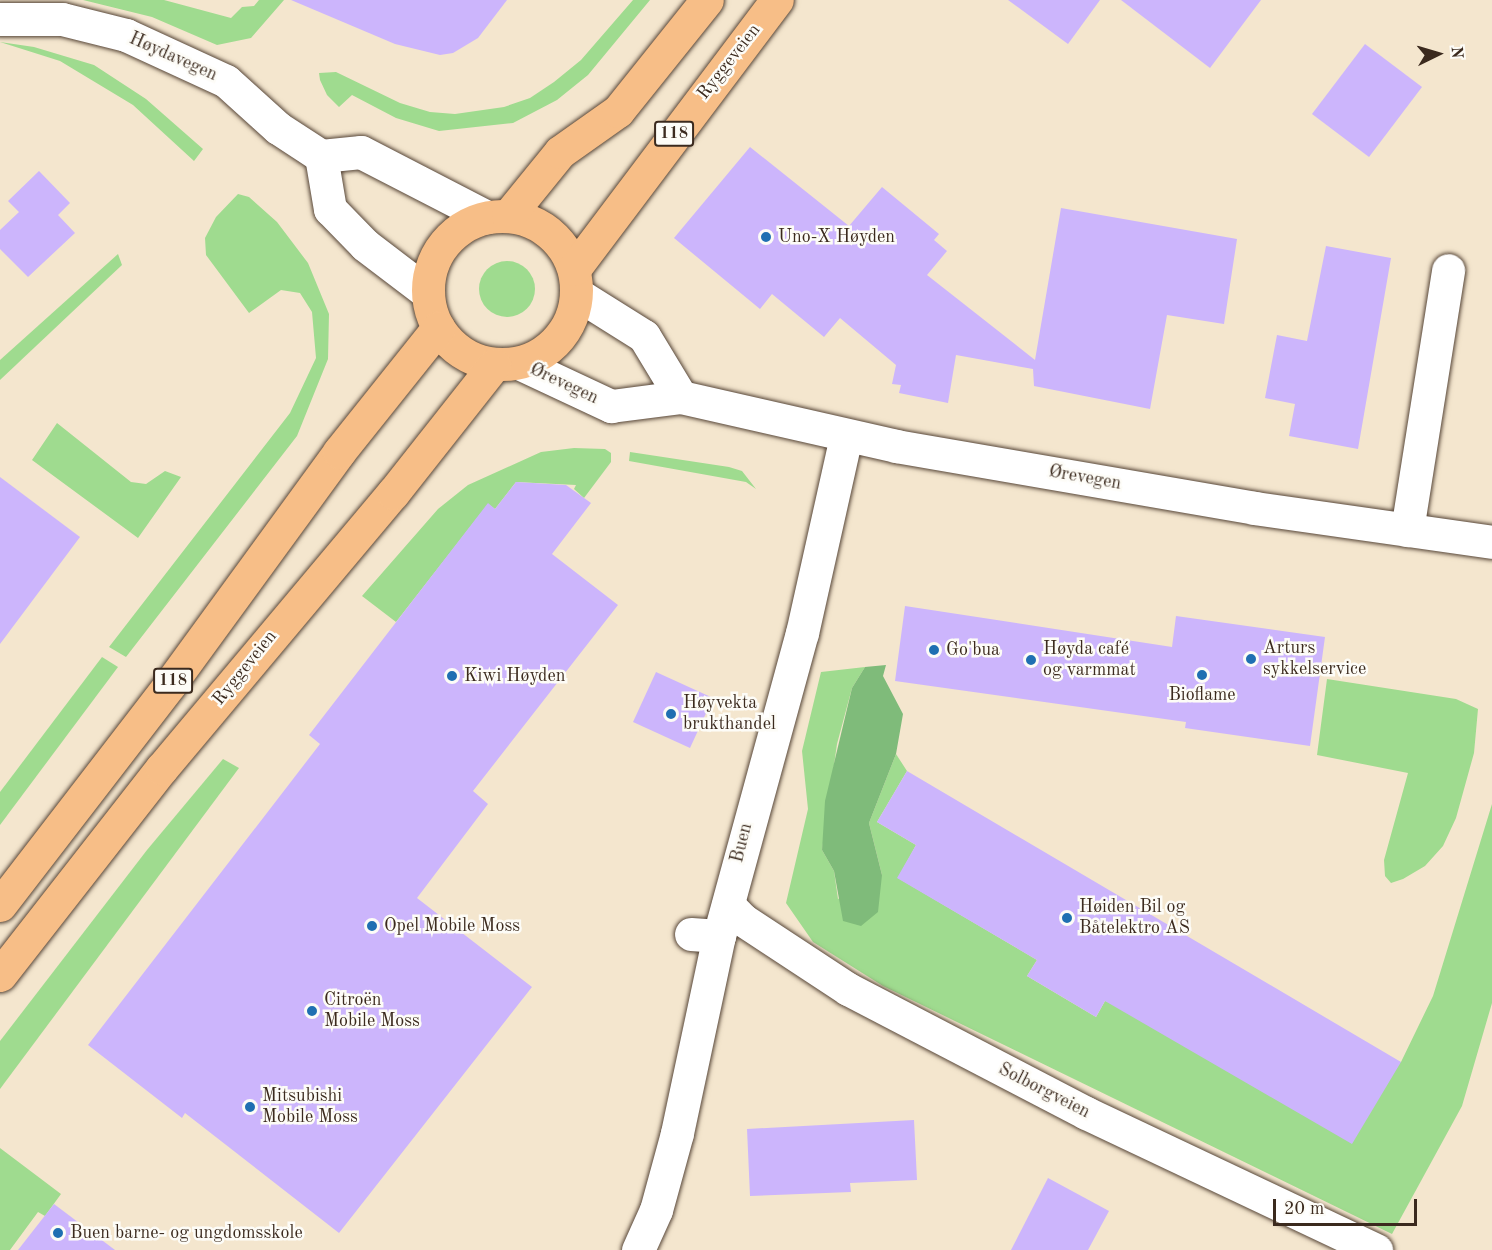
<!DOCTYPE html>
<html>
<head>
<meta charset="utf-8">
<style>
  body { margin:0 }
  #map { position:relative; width:1492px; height:1250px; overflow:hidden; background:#f4e6ce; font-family:"Old Standard TT",serif }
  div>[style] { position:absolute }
  .green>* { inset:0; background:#9fdb8f }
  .round { border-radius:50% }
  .forest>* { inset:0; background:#7fbb7a }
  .building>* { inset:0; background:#ccb5fc }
  .roads { filter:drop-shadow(0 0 2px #574638) drop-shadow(0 0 2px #574638) }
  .minor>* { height:33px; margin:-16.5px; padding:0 16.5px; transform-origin:16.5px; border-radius:16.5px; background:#fff }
  .major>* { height:33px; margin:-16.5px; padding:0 16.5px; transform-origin:16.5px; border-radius:16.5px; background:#f7be87 }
  .major>.ring { margin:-16.5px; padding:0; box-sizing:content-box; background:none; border:33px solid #f7be87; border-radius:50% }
  .dots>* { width:16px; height:16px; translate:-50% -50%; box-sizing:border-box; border:3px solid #fdfcf7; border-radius:50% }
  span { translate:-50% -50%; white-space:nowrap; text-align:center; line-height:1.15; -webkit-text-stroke:5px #fdfcf7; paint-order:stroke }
  .shield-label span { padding:2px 4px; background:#fdfcf7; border:2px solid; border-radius:4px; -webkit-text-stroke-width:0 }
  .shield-label { font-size:16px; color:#3b2a1e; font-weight:700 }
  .street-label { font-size:18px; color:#3b2a1e }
  .poi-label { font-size:18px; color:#3b2a1e }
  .left { translate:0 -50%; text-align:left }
  .north { position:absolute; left:1408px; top:24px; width:60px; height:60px; -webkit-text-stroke:4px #fdfcf7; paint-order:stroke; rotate:85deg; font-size:16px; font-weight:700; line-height:24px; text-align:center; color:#3b2a1e }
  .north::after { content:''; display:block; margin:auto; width:21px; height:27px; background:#3b2a1e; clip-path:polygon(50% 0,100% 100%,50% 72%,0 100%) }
  .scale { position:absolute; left:1273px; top:1199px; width:144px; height:27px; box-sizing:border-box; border:3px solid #3b2a1e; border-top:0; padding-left:8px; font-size:18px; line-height:21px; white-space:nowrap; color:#3b2a1e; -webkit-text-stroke:4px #fdfcf7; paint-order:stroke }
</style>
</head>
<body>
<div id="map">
  <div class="green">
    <i style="clip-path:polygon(83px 0,164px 0,231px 18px,242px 7px,254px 6px,259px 0,284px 0,251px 38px,217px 45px,152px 17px)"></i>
    <i style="clip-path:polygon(633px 0,650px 0,588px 75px,557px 100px,513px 123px,439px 131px,396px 118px,352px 95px,339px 107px,327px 95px,320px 80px,319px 73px,336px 72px,400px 103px,430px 112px,455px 114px,504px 107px,530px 98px,554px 82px,581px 60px)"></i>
    <i style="clip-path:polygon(0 42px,34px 47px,94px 65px,146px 99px,203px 149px,194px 161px,133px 105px,60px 61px)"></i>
    <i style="clip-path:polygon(238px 194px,249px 197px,277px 222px,308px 263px,329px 314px,328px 359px,297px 436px,126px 657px,109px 647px,290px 413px,316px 358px,312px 312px,300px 293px,281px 290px,249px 313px,206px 255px,205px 238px,216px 217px)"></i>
    <i style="clip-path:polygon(118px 254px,122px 265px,0 380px,0 360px)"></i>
    <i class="round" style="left:479px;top:261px;width:56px;height:56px"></i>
    <i style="clip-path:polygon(57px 423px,131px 482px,146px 484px,165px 471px,181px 477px,138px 538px,32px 460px)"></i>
    <i style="clip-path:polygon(574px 448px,605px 449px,611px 453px,611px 462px,584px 498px,574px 489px,576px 485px,516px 482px,495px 509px,488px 504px,396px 622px,362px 596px,438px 509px,468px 485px,541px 452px)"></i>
    <i style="clip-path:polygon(630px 452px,729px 467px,742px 471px,756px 489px,746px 482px,629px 461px)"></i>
    <i style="clip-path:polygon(102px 657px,118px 667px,0 825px,0 792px)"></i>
    <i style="clip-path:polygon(865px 667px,852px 688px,837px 744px,822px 850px,834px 871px,838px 899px,882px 875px,869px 823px,896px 754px,907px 771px,877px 822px,916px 845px,898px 878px,1037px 960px,1027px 976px,1096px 1017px,1105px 1001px,1401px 1062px,1433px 996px,1492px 804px,1492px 1003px,1462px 1106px,1392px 1234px,883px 986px,813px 942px,786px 903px,808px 809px,802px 751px,821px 672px)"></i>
    <i style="clip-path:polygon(1327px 679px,1456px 699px,1478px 709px,1474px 753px,1456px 818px,1443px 846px,1425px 866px,1403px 879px,1391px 883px,1385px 876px,1384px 860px,1408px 773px,1317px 755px)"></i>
    <i style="clip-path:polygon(223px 759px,239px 768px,0 1089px,0 1041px,147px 850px)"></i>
    <i style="clip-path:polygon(0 1148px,61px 1194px,45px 1216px,38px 1212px,10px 1250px,0 1250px)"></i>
  </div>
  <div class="forest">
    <i style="clip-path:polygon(886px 665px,883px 676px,903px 714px,896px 754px,869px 823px,882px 875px,878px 912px,861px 926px,843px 921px,834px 871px,822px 850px,825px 801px,852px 688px,865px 667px)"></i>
  </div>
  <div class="building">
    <i style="clip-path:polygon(291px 0,507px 0,478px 38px,453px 53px,440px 55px,395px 44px)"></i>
    <i style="clip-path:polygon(1008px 0,1100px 0,1068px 44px)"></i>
    <i style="clip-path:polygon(1121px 0,1261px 0,1210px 68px)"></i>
    <i style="clip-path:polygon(1365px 44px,1422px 87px,1369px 157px,1312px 114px)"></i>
    <i style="clip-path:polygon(750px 147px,849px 226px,882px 187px,939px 234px,934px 240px,947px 251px,927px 275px,1035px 360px,1061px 208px,1237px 239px,1224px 324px,1167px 315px,1150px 409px,1034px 386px,1033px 369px,956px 355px,948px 403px,899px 393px,901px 385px,892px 384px,896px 365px,840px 318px,824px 337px,772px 294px,760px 309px,674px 238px)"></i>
    <i style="clip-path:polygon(39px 171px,70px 203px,58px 215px,75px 233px,28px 277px,0 249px,0 230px,19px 212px,8px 201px)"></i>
    <i style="clip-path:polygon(1326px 246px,1391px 258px,1358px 449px,1289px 436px,1295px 404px,1265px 398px,1277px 335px,1307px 341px)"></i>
    <i style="clip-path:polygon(0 477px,80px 537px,0 644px)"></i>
    <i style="clip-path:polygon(516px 482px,566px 485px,591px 503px,552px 554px,618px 605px,473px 791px,488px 804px,417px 898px,532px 987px,339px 1233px,185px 1113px,182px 1118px,88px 1045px,320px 744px,309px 735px,488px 503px,495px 509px)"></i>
    <i style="clip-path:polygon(905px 606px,1172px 647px,1176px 616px,1325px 637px,1310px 746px,1185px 728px,1186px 722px,895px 681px)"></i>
    <i style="clip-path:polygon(656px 672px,713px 698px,690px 748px,633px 722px)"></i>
    <i style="clip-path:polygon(907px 771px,1401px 1062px,1352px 1144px,1105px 1001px,1096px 1017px,1027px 976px,1037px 960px,897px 878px,916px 845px,877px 822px)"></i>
    <i style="clip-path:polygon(914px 1120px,917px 1180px,850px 1183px,851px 1192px,750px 1196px,747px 1129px)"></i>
    <i style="clip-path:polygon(1048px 1178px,1109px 1211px,1088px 1250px,1011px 1250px)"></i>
    <i style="clip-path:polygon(54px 1204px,115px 1250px,18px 1250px)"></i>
  </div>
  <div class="roads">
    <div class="minor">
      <i style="left:0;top:19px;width:62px"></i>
      <i style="left:62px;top:19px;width:66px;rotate:14deg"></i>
      <i style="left:126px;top:35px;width:110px;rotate:24.7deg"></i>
      <i style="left:226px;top:81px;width:70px;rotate:42.1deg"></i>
      <i style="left:278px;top:128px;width:51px;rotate:33.1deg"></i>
      <i style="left:321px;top:156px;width:40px;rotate:-5.7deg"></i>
      <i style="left:361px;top:152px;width:142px;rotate:27.3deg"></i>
      <i style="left:321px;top:156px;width:54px;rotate:80.4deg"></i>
      <i style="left:330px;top:209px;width:50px;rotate:45.8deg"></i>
      <i style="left:365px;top:245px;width:79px;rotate:37.3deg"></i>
      <i style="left:577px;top:294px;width:79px;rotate:32.1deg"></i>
      <i style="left:644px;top:336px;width:71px;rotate:58.8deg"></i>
      <i style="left:519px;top:363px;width:102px;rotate:25.1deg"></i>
      <i style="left:611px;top:406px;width:71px;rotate:-7.3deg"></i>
      <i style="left:681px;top:397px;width:221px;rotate:12.8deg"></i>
      <i style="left:896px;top:446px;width:363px;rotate:9.8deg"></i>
      <i style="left:1254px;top:508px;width:240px;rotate:8.1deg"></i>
      <i style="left:1407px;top:530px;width:263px;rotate:-81deg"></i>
      <i style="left:728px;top:905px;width:21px;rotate:45deg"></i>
      <i style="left:743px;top:920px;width:126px;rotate:33.3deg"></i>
      <i style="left:848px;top:989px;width:268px;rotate:27.5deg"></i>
      <i style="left:1086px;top:1113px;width:321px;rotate:25.3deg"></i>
      <i style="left:691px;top:934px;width:28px;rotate:4deg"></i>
      <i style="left:638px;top:1250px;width:44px;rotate:-65.8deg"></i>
      <i style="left:656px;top:1210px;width:80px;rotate:-74.7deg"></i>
      <i style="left:677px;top:1133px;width:201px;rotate:-78deg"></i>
      <i style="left:719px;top:936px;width:314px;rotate:-74.7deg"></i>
      <i style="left:802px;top:633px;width:202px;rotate:-77.4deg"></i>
    </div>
    <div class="major">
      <i class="ring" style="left:428px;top:216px;width:115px;height:115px"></i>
      <i style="left:508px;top:216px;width:82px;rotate:-50.9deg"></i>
      <i style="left:560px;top:152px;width:71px;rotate:-35.3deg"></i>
      <i style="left:618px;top:111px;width:142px;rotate:-51.3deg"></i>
      <i style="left:574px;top:269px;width:337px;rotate:-53deg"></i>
      <i style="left:0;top:905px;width:279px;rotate:-52.4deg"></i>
      <i style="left:170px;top:684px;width:287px;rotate:-53.9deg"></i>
      <i style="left:339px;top:452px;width:159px;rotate:-51.4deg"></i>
      <i style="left:0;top:975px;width:263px;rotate:-52deg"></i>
      <i style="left:162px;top:768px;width:359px;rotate:-50deg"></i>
      <i style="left:393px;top:493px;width:163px;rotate:-51.7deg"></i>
    </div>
  </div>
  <div class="dots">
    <i style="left:766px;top:237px;background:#1f6fb2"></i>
    <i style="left:934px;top:650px;background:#1f6fb2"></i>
    <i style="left:1251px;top:659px;background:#1f6fb2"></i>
    <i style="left:1031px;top:660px;background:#1f6fb2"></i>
    <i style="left:1202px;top:675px;background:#1f6fb2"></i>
    <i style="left:452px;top:676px;background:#1f6fb2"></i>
    <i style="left:671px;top:714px;background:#1f6fb2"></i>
    <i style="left:1067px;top:918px;background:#1f6fb2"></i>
    <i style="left:372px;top:926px;background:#1f6fb2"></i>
    <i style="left:312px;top:1011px;background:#1f6fb2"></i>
    <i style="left:250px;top:1107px;background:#1f6fb2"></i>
    <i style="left:58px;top:1233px;background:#1f6fb2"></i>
  </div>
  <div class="shield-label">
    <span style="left:674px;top:134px">118</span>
    <span style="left:173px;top:681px">118</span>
  </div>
  <div class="street-label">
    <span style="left:173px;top:57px;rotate:24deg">Høydavegen</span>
    <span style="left:729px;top:62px;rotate:-52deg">Ryggeveien</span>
    <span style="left:564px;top:384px;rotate:25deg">Ørevegen</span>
    <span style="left:1085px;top:478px;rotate:10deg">Ørevegen</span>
    <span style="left:245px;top:668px;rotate:-51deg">Ryggeveien</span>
    <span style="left:742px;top:843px;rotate:-76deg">Buen</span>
    <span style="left:1044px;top:1091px;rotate:27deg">Solborgveien</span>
  </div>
  <div class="poi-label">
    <span class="left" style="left:778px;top:237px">Uno-X Høyden</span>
    <span class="left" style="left:1263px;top:659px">Arturs<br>sykkelservice</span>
    <span class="left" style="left:946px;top:650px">Go'bua</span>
    <span class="left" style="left:1043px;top:660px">Høyda café<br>og varmmat</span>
    <span class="left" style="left:464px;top:676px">Kiwi Høyden</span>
    <span style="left:1202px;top:695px">Bioflame</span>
    <span class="left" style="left:683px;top:714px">Høyvekta<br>brukthandel</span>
    <span class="left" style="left:1079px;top:918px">Høiden Bil og<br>Båtelektro AS</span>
    <span class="left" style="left:384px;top:926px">Opel Mobile Moss</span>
    <span class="left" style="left:324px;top:1011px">Citroën<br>Mobile Moss</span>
    <span class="left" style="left:262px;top:1107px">Mitsubishi<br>Mobile Moss</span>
    <span class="left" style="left:70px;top:1233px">Buen barne- og ungdomsskole</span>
  </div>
  <div class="north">N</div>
  <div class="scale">20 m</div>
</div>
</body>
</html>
